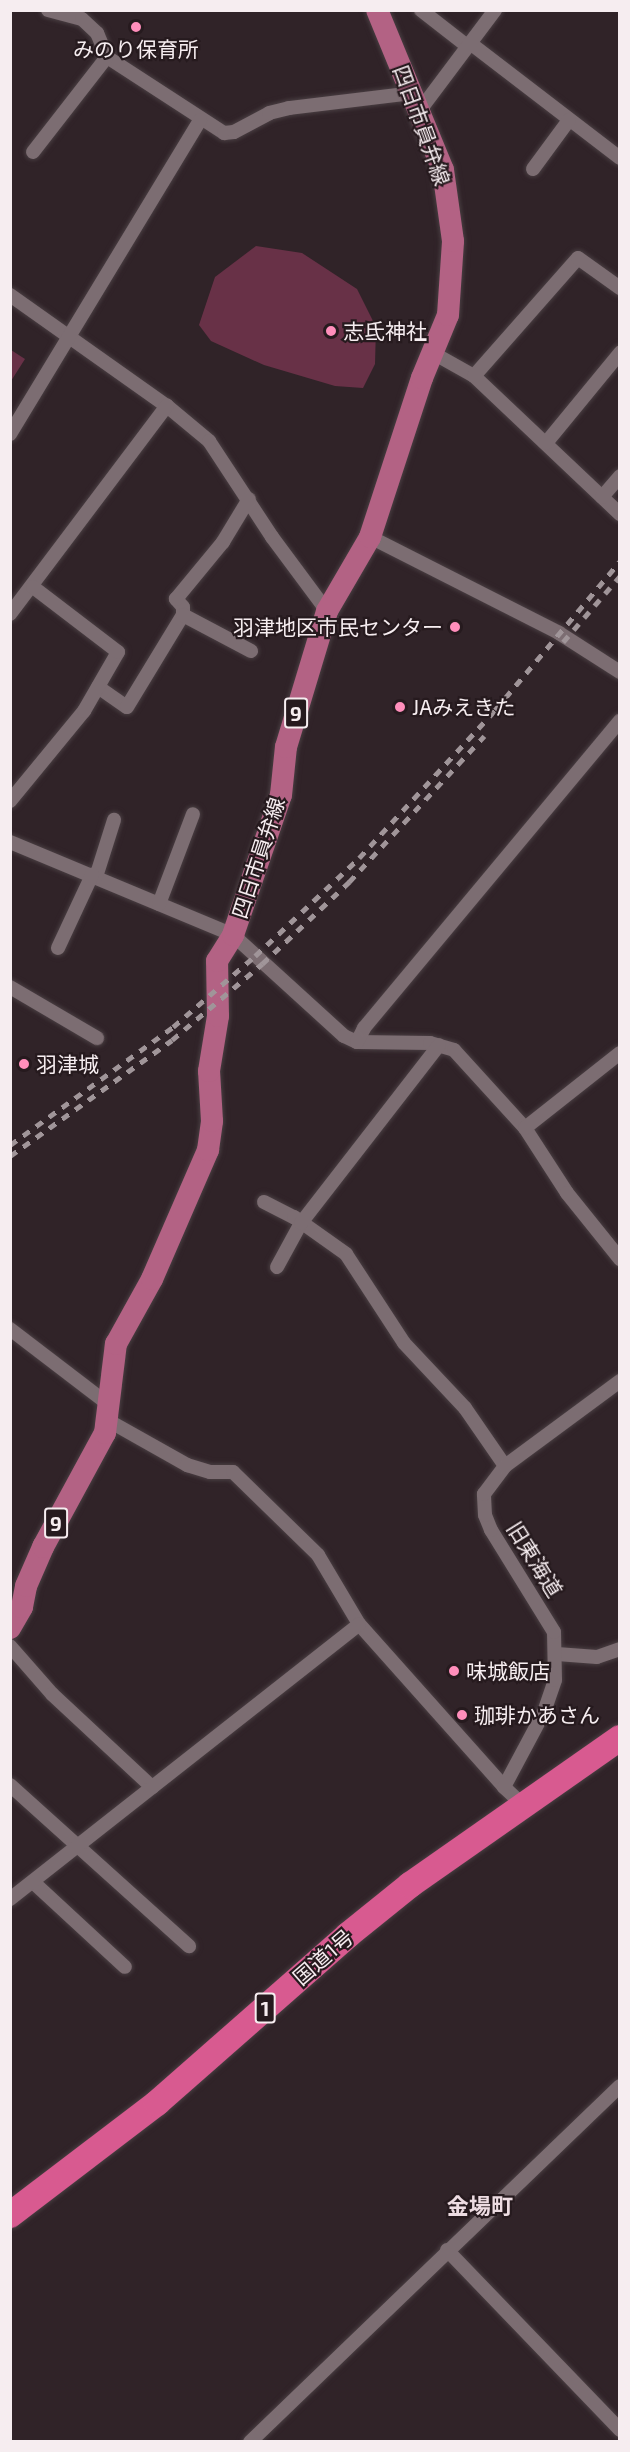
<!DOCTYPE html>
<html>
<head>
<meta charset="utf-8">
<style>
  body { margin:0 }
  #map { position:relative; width:630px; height:2452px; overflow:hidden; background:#302328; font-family:"Exo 2","Noto Sans JP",sans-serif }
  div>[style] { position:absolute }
  .green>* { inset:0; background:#683147 }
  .roads { filter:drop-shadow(0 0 2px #493e42) drop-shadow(0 0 2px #493e42) }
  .street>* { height:14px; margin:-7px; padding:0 7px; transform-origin:7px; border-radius:7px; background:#7c6d72 }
  .primary>* { height:22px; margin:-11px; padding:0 11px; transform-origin:11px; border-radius:11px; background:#b36284 }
  .highway>* { height:26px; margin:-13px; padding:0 13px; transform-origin:13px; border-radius:13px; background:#d85a90 }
  .rail>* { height:4.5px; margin-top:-2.25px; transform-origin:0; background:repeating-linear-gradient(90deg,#a09599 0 8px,transparent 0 16px) }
  .dots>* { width:16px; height:16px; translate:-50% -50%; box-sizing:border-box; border:3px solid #261a1e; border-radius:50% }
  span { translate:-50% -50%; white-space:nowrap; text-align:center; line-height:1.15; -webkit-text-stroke:4.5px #261a1e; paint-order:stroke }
  .shield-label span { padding:2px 4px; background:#261a1e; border:2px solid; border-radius:4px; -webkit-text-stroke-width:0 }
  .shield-label { font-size:20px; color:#f6edf0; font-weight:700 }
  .poi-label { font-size:21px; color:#f6edf0 }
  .left { translate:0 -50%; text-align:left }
  .right { translate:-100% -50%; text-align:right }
  .street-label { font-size:21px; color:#f6edf0 }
  .neighbourhood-label { font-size:22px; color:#eddce2; font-weight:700 }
  .frame { position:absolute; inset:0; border:12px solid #f6edf0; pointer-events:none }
</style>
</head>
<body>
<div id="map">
  <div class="green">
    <i style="clip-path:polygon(256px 246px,302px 253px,357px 289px,376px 327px,375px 364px,363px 388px,335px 386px,264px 365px,211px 341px,199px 325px,215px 277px)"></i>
    <i style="clip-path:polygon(11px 350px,25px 359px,11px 381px)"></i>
  </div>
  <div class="roads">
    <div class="street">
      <i style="left:48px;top:10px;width:35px;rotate:15deg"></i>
      <i style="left:82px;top:19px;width:21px;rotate:43deg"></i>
      <i style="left:97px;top:33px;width:26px;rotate:67deg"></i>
      <i style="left:107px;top:57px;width:140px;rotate:33deg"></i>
      <i style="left:224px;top:133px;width:10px;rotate:-6deg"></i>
      <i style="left:234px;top:132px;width:40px;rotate:-28deg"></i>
      <i style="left:269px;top:113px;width:21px;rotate:-14deg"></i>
      <i style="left:289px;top:108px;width:125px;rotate:-6.9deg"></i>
      <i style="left:421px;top:10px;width:58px;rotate:38deg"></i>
      <i style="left:470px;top:43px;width:189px;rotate:37.5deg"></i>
      <i style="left:420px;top:110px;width:125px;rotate:-53.1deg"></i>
      <i style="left:33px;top:152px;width:120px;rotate:-52.1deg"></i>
      <i style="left:533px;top:169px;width:61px;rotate:-53.7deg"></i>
      <i style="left:10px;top:295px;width:192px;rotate:35.3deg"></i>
      <i style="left:167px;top:406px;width:55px;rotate:39.8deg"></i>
      <i style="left:209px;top:441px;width:115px;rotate:56.7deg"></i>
      <i style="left:272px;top:537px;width:92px;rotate:53.4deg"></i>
      <i style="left:433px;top:353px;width:47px;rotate:29.3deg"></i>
      <i style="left:474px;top:376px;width:201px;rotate:43.4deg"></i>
      <i style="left:474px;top:376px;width:157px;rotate:-48.6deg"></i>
      <i style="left:578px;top:258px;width:52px;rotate:35.5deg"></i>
      <i style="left:10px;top:434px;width:367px;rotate:-58.8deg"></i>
      <i style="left:546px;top:443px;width:117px;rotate:-50.6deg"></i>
      <i style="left:602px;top:497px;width:28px;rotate:-49deg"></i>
      <i style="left:370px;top:537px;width:212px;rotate:26.9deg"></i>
      <i style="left:559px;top:633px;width:72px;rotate:32.6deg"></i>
      <i style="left:10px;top:614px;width:261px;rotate:-53deg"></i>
      <i style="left:183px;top:615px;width:8px;rotate:-90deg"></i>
      <i style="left:183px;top:607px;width:11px;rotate:-131deg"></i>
      <i style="left:176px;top:599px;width:74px;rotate:-50.5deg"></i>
      <i style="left:223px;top:542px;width:50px;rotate:-58.8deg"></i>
      <i style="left:98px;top:687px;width:35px;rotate:35deg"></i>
      <i style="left:127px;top:707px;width:108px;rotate:-58.7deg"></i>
      <i style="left:183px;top:615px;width:77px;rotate:27.9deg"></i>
      <i style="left:10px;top:801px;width:117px;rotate:-50.6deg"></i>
      <i style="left:84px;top:711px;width:68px;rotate:-60deg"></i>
      <i style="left:118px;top:652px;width:107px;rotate:-142.6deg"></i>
      <i style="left:10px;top:842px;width:242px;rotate:22.6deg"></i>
      <i style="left:233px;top:935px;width:150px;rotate:42.3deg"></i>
      <i style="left:344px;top:1036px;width:14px;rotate:25deg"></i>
      <i style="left:357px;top:1042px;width:73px;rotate:0.8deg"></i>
      <i style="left:430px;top:1043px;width:25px;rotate:16deg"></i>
      <i style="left:454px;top:1050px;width:105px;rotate:47.7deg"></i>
      <i style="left:525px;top:1128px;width:77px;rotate:57.1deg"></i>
      <i style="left:567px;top:1193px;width:85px;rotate:51.2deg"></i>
      <i style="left:96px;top:877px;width:60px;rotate:-72.5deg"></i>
      <i style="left:159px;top:904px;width:96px;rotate:-69.3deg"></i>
      <i style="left:58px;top:948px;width:81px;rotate:-65deg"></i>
      <i style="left:10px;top:987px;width:101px;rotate:30.4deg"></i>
      <i style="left:357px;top:1042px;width:16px;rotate:-63deg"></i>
      <i style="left:364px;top:1028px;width:400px;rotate:-50.2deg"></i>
      <i style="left:525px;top:1128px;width:121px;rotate:-38.3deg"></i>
      <i style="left:264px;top:1202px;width:34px;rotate:27deg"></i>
      <i style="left:294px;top:1217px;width:64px;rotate:35.4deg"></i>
      <i style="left:346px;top:1254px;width:106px;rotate:56.9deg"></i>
      <i style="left:404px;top:1343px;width:89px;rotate:46.8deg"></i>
      <i style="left:465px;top:1408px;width:70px;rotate:55.4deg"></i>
      <i style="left:277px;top:1267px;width:50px;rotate:-61.4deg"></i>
      <i style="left:301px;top:1223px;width:225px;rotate:-52.2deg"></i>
      <i style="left:10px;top:1329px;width:123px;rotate:37.4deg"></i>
      <i style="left:109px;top:1421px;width:90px;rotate:29.4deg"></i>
      <i style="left:187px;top:1465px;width:24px;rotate:17deg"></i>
      <i style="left:210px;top:1472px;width:23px"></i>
      <i style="left:233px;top:1472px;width:119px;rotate:44.3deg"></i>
      <i style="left:318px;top:1555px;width:80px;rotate:59.3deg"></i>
      <i style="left:359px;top:1624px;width:218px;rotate:48.3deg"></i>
      <i style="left:10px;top:1646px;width:64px;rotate:48.8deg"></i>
      <i style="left:52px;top:1694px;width:137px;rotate:42.9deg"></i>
      <i style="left:557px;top:1654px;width:40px;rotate:4.3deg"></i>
      <i style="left:597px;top:1657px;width:24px;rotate:-19deg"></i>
      <i style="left:10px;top:1785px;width:241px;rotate:42deg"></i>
      <i style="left:522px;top:1804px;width:25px;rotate:-137deg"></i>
      <i style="left:504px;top:1787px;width:85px;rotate:-61.9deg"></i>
      <i style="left:544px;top:1712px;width:34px;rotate:-71deg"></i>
      <i style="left:555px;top:1680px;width:48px;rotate:-91.2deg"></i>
      <i style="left:554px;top:1632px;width:120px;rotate:-121.7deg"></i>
      <i style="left:491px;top:1530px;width:16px;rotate:-112deg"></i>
      <i style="left:485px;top:1515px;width:21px;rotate:-93deg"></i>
      <i style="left:484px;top:1494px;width:35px;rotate:-53deg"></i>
      <i style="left:505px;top:1466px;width:143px;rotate:-36.5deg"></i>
      <i style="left:33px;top:1882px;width:125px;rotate:42.7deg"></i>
      <i style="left:10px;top:1899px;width:444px;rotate:-38.2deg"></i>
      <i style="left:447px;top:2250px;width:250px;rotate:46.1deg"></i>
      <i style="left:250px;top:2442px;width:513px;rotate:-43.9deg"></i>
    </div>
    <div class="primary">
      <i style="left:10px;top:1628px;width:24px;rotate:-60deg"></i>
      <i style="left:22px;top:1607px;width:21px;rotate:-79deg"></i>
      <i style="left:26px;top:1586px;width:43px;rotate:-66.4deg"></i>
      <i style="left:43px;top:1547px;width:130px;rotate:-61.5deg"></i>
      <i style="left:105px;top:1433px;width:90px;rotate:-83deg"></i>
      <i style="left:116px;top:1344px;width:74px;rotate:-61deg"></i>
      <i style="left:152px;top:1279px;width:141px;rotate:-66.5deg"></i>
      <i style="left:208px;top:1150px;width:29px;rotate:-82deg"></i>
      <i style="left:212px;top:1121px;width:50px;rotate:-93.4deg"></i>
      <i style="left:209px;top:1071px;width:56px;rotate:-80.7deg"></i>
      <i style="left:218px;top:1016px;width:55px;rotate:-91deg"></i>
      <i style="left:217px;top:961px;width:31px;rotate:-58deg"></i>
      <i style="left:233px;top:935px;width:148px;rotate:-71.1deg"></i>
      <i style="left:281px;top:795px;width:48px;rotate:-84.1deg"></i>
      <i style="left:286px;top:747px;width:142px;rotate:-73.2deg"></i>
      <i style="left:327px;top:611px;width:86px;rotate:-59.8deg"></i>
      <i style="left:370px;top:537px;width:167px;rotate:-71.9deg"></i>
      <i style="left:422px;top:378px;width:68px;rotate:-67.6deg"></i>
      <i style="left:448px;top:315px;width:74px;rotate:-86.1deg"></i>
      <i style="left:453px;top:241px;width:72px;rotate:-98deg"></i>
      <i style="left:443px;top:170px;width:173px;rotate:-112.4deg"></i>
    </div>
    <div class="highway">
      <i style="left:10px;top:2215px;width:185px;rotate:-37.3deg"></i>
      <i style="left:157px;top:2103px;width:254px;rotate:-41.3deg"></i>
      <i style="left:348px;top:1935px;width:80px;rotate:-38.9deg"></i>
      <i style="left:410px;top:1885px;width:256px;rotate:-35deg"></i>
    </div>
  </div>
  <div class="rail">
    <i style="left:563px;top:642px;width:87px;rotate:-49.2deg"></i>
    <i style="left:10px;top:1145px;width:201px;rotate:-35.9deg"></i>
    <i style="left:173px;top:1027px;width:108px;rotate:-40.9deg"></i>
    <i style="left:255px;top:956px;width:143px;rotate:-43.3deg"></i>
    <i style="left:359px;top:858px;width:201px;rotate:-47.4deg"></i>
    <i style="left:495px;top:710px;width:194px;rotate:-50deg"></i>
    <i style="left:10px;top:1156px;width:199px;rotate:-35.6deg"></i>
    <i style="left:172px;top:1040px;width:118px;rotate:-40.2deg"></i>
    <i style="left:262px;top:964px;width:120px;rotate:-43.3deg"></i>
    <i style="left:349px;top:882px;width:199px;rotate:-47.2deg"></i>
  </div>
  <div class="dots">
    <i style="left:136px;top:27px;background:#ff8ebb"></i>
    <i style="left:331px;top:331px;background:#ff8ebb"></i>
    <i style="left:455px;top:627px;background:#ff8ebb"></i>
    <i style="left:400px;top:707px;background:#ff8ebb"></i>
    <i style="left:24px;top:1064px;background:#ff8ebb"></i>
    <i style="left:454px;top:1671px;background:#ff8ebb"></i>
    <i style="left:462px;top:1715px;background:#ff8ebb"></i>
  </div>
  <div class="shield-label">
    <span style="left:296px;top:713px">9</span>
    <span style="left:56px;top:1523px">9</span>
    <span style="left:265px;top:2008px">1</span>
  </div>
  <div class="poi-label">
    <span style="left:136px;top:49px">みのり保育所</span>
    <span class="left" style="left:343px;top:331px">志氐神社</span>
    <span class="right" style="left:443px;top:627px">羽津地区市民センター</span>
    <span class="left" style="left:412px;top:707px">JAみえきた</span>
    <span class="left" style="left:36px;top:1064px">羽津城</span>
    <span class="left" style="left:466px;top:1671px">味城飯店</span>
    <span class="left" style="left:474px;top:1715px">珈琲かあさん</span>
  </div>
  <div class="street-label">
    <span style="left:422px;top:125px;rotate:70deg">四日市員弁線</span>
    <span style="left:258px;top:858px;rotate:-72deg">四日市員弁線</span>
    <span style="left:535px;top:1559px;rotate:58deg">旧東海道</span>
    <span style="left:323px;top:1957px;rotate:-41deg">国道1号</span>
  </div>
  <div class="neighbourhood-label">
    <span style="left:480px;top:2206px">金場町</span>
  </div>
  <div class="frame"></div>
</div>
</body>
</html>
